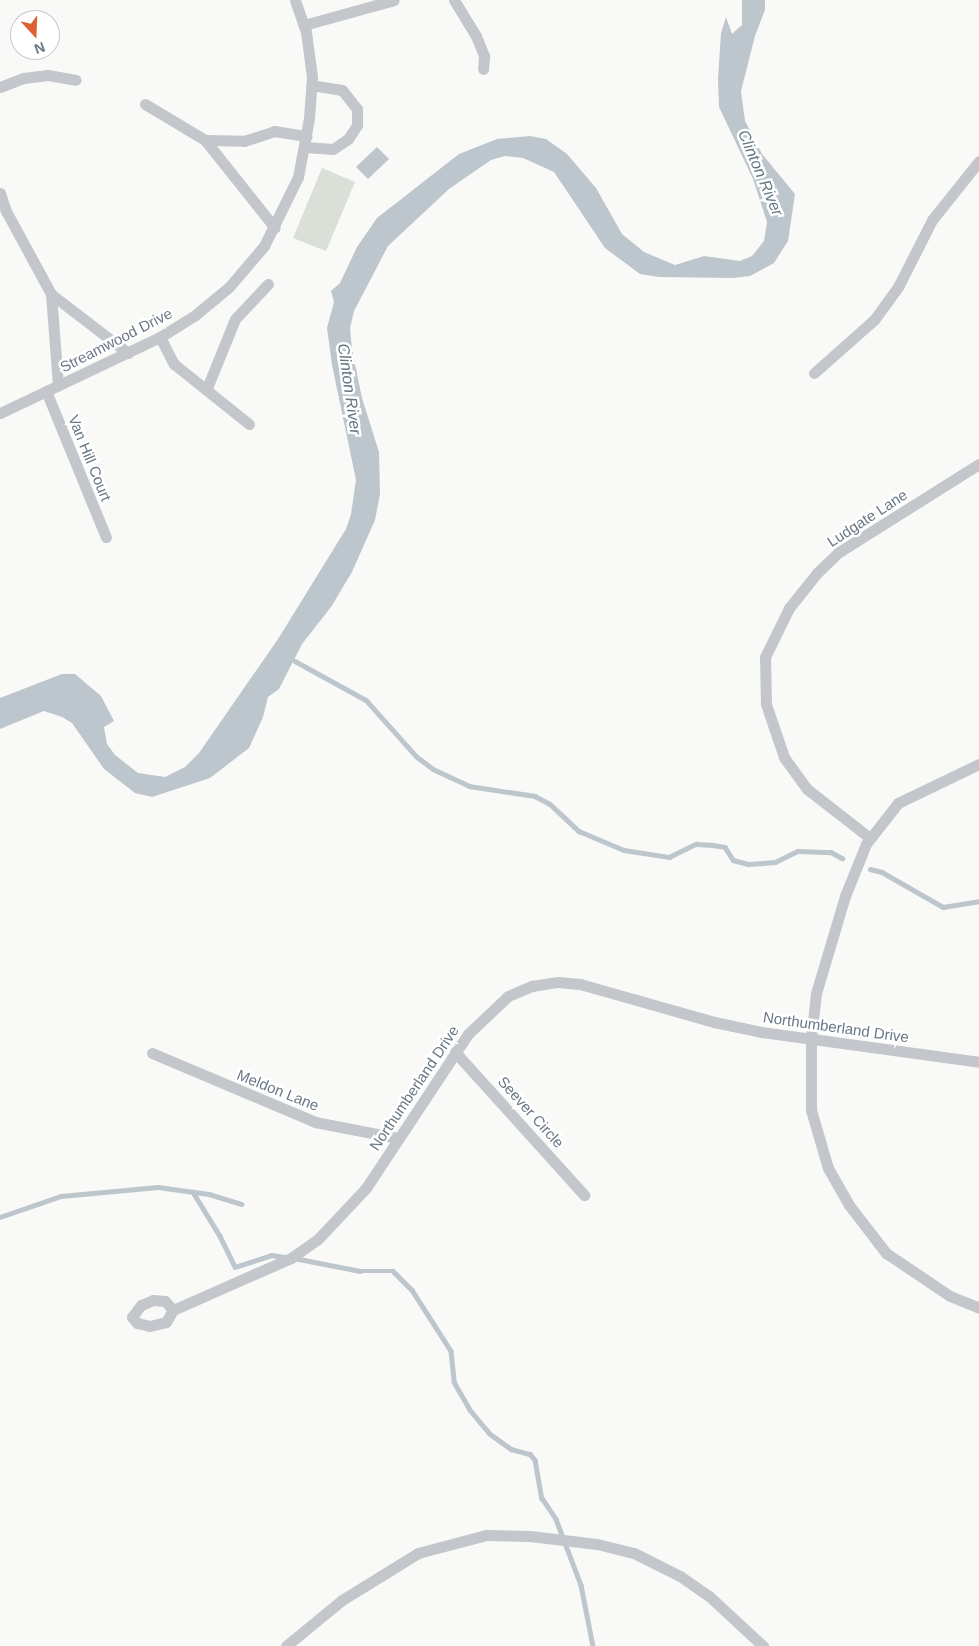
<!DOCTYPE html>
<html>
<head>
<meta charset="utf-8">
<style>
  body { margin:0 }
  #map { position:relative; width:979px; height:1646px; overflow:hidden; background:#f9f9f7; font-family:Helvetica,sans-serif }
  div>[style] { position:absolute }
  .green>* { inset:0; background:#dae0d8 }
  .water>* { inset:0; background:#bdc6cc }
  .stream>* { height:4.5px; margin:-2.25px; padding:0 2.25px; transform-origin:2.25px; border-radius:2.25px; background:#bdc6cc }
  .minor>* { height:11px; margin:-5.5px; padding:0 5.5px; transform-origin:5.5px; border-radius:5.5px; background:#c3c6ca }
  span { translate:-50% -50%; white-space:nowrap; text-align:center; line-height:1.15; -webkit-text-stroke:5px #fff; paint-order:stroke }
  .street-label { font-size:15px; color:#697886 }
  .water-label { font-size:16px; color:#657882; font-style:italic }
  .north { position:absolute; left:10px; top:10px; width:50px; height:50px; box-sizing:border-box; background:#fff; border:1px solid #c3c9cf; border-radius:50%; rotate:160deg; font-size:14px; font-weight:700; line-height:20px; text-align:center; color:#697886 }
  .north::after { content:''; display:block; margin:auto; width:18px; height:22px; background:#dd6132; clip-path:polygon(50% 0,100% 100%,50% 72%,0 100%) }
</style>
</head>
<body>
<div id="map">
  <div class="green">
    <i style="clip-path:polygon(322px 168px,355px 182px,326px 251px,293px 238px)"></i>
  </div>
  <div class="water">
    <i style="clip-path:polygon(742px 0,765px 0,765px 10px,755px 36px,741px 91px,745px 121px,762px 154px,795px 194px,788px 241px,774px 263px,750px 276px,733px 278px,659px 277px,640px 274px,605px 248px,554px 172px,523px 158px,505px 156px,491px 160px,449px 189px,388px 246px,354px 311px,350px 328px,352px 349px,362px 398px,379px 452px,380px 494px,375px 520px,352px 572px,331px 607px,302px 644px,279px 689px,268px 697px,263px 717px,249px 748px,210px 778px,152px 797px,135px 793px,104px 769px,72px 723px,62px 717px,44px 711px,0 729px,0 698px,62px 674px,75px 674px,101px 696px,114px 721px,104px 727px,107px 744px,115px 755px,138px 773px,165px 777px,185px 767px,199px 753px,278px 639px,346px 529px,351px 514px,356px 480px,332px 365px,327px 328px,334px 302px,331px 291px,340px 283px,357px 247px,377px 218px,459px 154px,497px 139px,530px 136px,546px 139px,567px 154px,596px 188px,622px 234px,644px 252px,675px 265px,704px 256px,740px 261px,752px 256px,764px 241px,767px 222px,753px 179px,719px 107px,718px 79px,721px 33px,726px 17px,732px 34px,742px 25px)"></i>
    <i style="clip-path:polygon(377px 147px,389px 159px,368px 179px,356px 167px)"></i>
  </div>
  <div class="stream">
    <i style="left:295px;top:661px;width:81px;rotate:28.8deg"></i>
    <i style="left:366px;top:700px;width:75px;rotate:48.2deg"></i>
    <i style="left:416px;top:756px;width:21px;rotate:37deg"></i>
    <i style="left:433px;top:769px;width:40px;rotate:25deg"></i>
    <i style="left:469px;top:786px;width:67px;rotate:8.6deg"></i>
    <i style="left:535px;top:796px;width:17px;rotate:28deg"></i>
    <i style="left:550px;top:804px;width:40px;rotate:43deg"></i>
    <i style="left:579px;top:831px;width:49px;rotate:22.9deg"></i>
    <i style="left:624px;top:850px;width:46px;rotate:8.8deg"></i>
    <i style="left:669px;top:857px;width:30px;rotate:-26deg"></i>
    <i style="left:696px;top:844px;width:17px;rotate:3deg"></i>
    <i style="left:713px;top:845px;width:12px;rotate:9deg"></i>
    <i style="left:725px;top:847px;width:15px;rotate:58deg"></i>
    <i style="left:733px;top:860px;width:16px;rotate:15deg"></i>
    <i style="left:748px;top:864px;width:27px;rotate:-4deg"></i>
    <i style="left:775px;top:862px;width:25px;rotate:-26deg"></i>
    <i style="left:798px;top:851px;width:33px;rotate:2deg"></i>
    <i style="left:831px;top:852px;width:13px;rotate:29deg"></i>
    <i style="left:870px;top:869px;width:12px;rotate:14deg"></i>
    <i style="left:882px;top:872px;width:70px;rotate:29.8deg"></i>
    <i style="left:943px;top:907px;width:36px;rotate:-9deg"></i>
    <i style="left:193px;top:1192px;width:52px;rotate:58.5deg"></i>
    <i style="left:220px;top:1236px;width:34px;rotate:64deg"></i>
    <i style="left:235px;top:1267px;width:38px;rotate:-18deg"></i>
    <i style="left:271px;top:1255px;width:15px;rotate:8deg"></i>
    <i style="left:0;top:1217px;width:65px;rotate:-19deg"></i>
    <i style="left:61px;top:1196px;width:97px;rotate:-5.3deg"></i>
    <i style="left:158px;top:1187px;width:51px;rotate:7.8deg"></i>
    <i style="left:209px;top:1194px;width:34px;rotate:17deg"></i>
    <i style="left:294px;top:1258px;width:67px;rotate:11.1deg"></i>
    <i style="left:360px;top:1271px;width:33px"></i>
    <i style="left:393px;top:1271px;width:27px;rotate:45deg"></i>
    <i style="left:412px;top:1290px;width:72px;rotate:57.4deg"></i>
    <i style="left:451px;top:1351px;width:31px;rotate:84deg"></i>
    <i style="left:454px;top:1382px;width:32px;rotate:60deg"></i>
    <i style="left:470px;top:1410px;width:30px;rotate:50deg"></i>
    <i style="left:489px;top:1433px;width:27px;rotate:36deg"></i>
    <i style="left:511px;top:1449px;width:20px;rotate:15deg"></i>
    <i style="left:530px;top:1454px;width:8px;rotate:50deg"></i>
    <i style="left:535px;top:1460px;width:39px;rotate:80deg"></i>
    <i style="left:542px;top:1498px;width:25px;rotate:56deg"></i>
    <i style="left:556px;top:1519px;width:71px;rotate:69.3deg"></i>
    <i style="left:581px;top:1585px;width:62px;rotate:78.9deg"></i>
  </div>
  <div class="minor">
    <i style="left:454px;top:0;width:42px;rotate:58.6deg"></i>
    <i style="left:476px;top:36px;width:22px;rotate:68deg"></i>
    <i style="left:484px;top:56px;width:13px;rotate:94deg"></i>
    <i style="left:304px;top:25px;width:93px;rotate:-15.5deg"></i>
    <i style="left:0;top:87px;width:26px;rotate:-21deg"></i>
    <i style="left:24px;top:78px;width:24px;rotate:-7deg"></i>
    <i style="left:48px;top:75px;width:28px;rotate:10deg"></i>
    <i style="left:145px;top:104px;width:70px;rotate:31deg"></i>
    <i style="left:205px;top:140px;width:39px;rotate:1deg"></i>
    <i style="left:244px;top:141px;width:32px;rotate:-18deg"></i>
    <i style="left:274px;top:131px;width:33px;rotate:9deg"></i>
    <i style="left:205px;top:140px;width:112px;rotate:51.5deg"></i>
    <i style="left:305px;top:147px;width:28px;rotate:4deg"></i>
    <i style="left:333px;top:149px;width:18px;rotate:-34deg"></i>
    <i style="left:348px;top:139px;width:17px;rotate:-57deg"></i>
    <i style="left:357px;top:125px;width:16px;rotate:-90deg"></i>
    <i style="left:357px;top:109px;width:24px;rotate:-128deg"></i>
    <i style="left:342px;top:90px;width:31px;rotate:-171deg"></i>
    <i style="left:0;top:193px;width:19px;rotate:72deg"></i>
    <i style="left:6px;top:211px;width:94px;rotate:61.5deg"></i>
    <i style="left:51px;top:294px;width:97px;rotate:37.5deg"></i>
    <i style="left:51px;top:294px;width:92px;rotate:85.6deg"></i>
    <i style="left:160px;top:337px;width:30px;rotate:63deg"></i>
    <i style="left:174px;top:364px;width:96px;rotate:38.7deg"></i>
    <i style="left:814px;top:373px;width:80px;rotate:-41.5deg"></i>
    <i style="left:874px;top:320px;width:41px;rotate:-54deg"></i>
    <i style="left:898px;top:287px;width:75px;rotate:-63.1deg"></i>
    <i style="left:932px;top:220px;width:75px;rotate:-51.5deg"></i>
    <i style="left:207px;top:388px;width:74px;rotate:-67.9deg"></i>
    <i style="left:235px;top:319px;width:48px;rotate:-46.7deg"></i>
    <i style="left:46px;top:391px;width:158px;rotate:67.7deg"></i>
    <i style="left:0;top:413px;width:177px;rotate:-25.4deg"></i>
    <i style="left:160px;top:337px;width:40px;rotate:-32deg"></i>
    <i style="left:194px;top:316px;width:45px;rotate:-39.6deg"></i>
    <i style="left:229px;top:287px;width:54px;rotate:-49.5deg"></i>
    <i style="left:264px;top:246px;width:77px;rotate:-63.8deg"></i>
    <i style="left:298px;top:177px;width:60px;rotate:-79.4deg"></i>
    <i style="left:309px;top:118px;width:41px;rotate:-85.8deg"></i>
    <i style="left:312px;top:77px;width:45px;rotate:-97.6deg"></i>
    <i style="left:306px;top:32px;width:34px;rotate:-109deg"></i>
    <i style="left:979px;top:764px;width:90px;rotate:154.3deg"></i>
    <i style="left:898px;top:803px;width:52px;rotate:128deg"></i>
    <i style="left:866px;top:844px;width:56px;rotate:112deg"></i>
    <i style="left:845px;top:896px;width:101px;rotate:106.6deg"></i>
    <i style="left:816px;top:993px;width:46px;rotate:96.2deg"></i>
    <i style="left:811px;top:1039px;width:71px;rotate:90deg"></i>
    <i style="left:811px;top:1110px;width:60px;rotate:73.7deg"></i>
    <i style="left:828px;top:1168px;width:43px;rotate:60.4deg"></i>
    <i style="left:849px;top:1205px;width:61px;rotate:52.4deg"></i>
    <i style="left:886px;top:1253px;width:77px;rotate:33.9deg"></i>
    <i style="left:950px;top:1296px;width:31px;rotate:22deg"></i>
    <i style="left:870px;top:838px;width:80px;rotate:-142.1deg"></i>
    <i style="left:807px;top:789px;width:39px;rotate:-126deg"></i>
    <i style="left:784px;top:757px;width:56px;rotate:-108.8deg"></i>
    <i style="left:766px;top:704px;width:47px;rotate:-91.2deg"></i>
    <i style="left:765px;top:657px;width:55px;rotate:-63.9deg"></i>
    <i style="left:789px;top:608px;width:45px;rotate:-51.3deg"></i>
    <i style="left:817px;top:573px;width:30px;rotate:-44deg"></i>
    <i style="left:839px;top:552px;width:165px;rotate:-32.2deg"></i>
    <i style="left:455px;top:1052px;width:193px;rotate:47.9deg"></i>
    <i style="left:152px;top:1053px;width:177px;rotate:22.9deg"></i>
    <i style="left:315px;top:1122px;width:85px;rotate:10.9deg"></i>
    <i style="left:173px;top:1310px;width:12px;rotate:-132deg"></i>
    <i style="left:165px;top:1301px;width:12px;rotate:-175deg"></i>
    <i style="left:153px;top:1300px;width:13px;rotate:157deg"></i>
    <i style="left:141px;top:1305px;width:15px;rotate:127deg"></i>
    <i style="left:132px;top:1317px;width:8px;rotate:50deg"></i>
    <i style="left:137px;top:1323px;width:13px;rotate:13deg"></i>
    <i style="left:150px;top:1326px;width:16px;rotate:-14deg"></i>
    <i style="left:166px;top:1322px;width:14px;rotate:-60deg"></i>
    <i style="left:173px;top:1310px;width:129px;rotate:-23.8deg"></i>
    <i style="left:291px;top:1258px;width:33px;rotate:-35deg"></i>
    <i style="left:318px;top:1239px;width:70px;rotate:-46.7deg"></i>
    <i style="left:366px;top:1188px;width:185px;rotate:-56.5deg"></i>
    <i style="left:468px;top:1034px;width:55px;rotate:-43.5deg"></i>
    <i style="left:508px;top:996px;width:26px;rotate:-23deg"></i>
    <i style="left:532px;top:986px;width:26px;rotate:-9deg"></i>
    <i style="left:558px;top:982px;width:22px;rotate:5deg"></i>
    <i style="left:580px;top:984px;width:139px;rotate:15.8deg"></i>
    <i style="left:714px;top:1022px;width:48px;rotate:12deg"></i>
    <i style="left:761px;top:1032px;width:220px;rotate:7.8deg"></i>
    <i style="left:286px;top:1646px;width:72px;rotate:-39.4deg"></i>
    <i style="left:342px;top:1600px;width:89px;rotate:-31.7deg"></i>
    <i style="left:418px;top:1553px;width:70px;rotate:-14.8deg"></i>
    <i style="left:486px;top:1535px;width:44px;rotate:1.3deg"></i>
    <i style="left:530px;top:1536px;width:67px;rotate:6.8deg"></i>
    <i style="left:597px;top:1544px;width:38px;rotate:14deg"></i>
    <i style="left:634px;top:1553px;width:51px;rotate:26.6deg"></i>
    <i style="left:680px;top:1576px;width:35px;rotate:35deg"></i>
    <i style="left:709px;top:1596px;width:74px;rotate:42.8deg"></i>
  </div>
  <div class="street-label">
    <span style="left:116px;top:340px;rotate:-27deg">Streamwood Drive</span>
    <span style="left:90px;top:458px;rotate:68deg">Van Hill Court</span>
    <span style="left:867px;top:518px;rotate:-33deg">Ludgate Lane</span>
    <span style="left:836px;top:1027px;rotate:8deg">Northumberland Drive</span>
    <span style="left:414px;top:1088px;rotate:-56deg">Northumberland Drive</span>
    <span style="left:278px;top:1090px;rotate:22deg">Meldon Lane</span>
    <span style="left:531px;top:1112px;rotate:48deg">Seever Circle</span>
  </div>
  <div class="water-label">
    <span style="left:760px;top:173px;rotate:67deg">Clinton River</span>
    <span style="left:349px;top:389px;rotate:82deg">Clinton River</span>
  </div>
  <div class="north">N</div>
</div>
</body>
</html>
